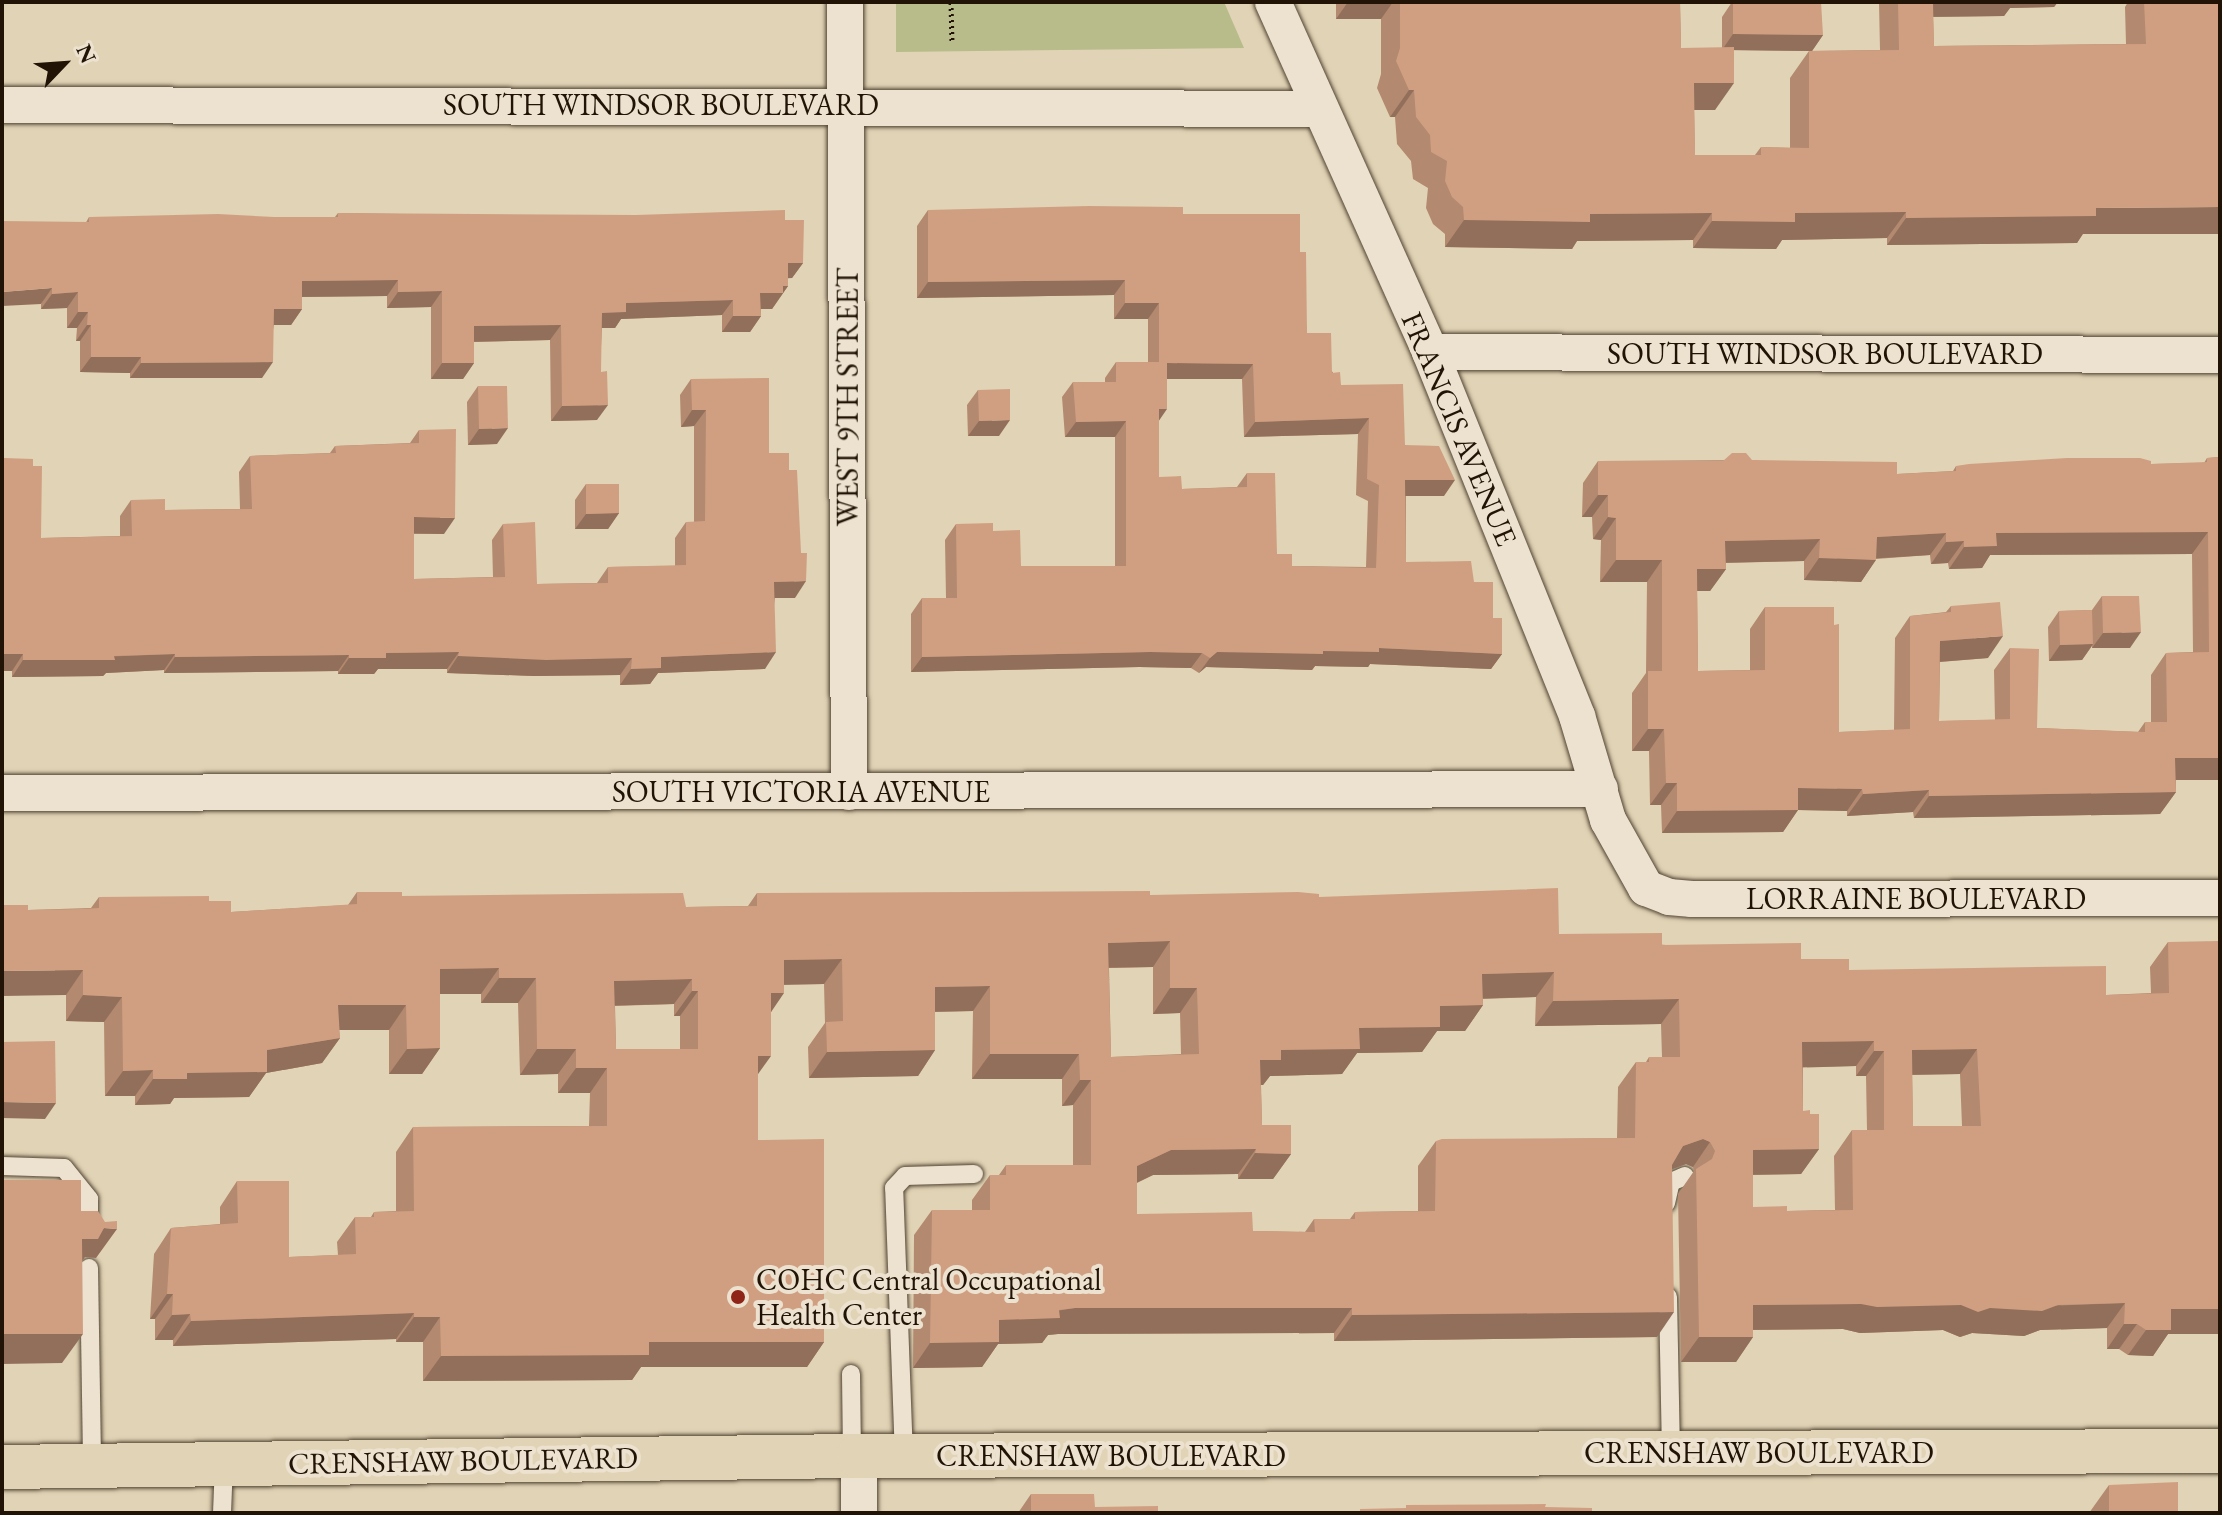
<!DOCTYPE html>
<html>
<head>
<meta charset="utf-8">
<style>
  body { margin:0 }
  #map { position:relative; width:2222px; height:1515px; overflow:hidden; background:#e1d3b5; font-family:"EB Garamond",serif }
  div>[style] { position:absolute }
  .green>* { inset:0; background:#b8bb8a }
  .path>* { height:5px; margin-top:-2.5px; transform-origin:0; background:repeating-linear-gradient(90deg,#211406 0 2px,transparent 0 6px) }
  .roads { filter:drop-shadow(0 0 2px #514432) drop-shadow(0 0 2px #514432) }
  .service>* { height:18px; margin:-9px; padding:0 9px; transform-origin:9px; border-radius:9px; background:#ece2cf }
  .minor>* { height:36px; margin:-18px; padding:0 18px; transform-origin:18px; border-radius:18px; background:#ece2cf }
  .primary>* { height:44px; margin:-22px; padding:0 22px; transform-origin:22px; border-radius:22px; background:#e1d3b5 }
  .wall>* { inset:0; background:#b3896f }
  .shaded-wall>* { inset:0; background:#926f5a }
  .building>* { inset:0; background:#d09f81 }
  .dots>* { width:22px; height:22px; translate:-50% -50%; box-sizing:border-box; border:4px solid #ece2cf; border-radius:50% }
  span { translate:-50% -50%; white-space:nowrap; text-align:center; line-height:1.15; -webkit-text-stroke:8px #ece2cf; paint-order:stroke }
  .street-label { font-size:30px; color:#211406 }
  .poi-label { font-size:30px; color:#211406 }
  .left { translate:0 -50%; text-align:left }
  .frame { position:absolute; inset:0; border:4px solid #211406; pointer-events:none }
  .north { position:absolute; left:24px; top:24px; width:80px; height:80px; -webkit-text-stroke:6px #ece2cf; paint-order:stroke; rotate:65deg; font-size:22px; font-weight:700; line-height:32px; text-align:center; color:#211406 }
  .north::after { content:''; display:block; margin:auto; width:28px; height:36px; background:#211406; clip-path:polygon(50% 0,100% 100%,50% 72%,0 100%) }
</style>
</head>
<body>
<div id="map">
  <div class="green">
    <i style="clip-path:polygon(896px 2px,1224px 2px,1244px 48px,896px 52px)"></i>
  </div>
  <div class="path">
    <i style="left:951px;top:2px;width:40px;rotate:88.6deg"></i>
  </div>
  <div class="roads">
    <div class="service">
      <i style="left:2px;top:1166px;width:62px;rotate:1.8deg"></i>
      <i style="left:64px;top:1168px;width:40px;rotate:51deg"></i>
      <i style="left:89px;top:1199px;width:35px;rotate:90deg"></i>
      <i style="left:1666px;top:1203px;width:22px;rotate:-77deg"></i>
      <i style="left:1671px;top:1182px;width:15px;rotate:-23deg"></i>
      <i style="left:89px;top:1268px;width:199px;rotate:89.1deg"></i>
      <i style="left:1668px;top:1297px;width:156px;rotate:88.9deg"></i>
      <i style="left:851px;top:1374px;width:82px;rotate:89.3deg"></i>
      <i style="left:904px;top:1457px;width:269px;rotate:-92.1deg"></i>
      <i style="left:894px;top:1188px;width:16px;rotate:-47deg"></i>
      <i style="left:905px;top:1176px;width:69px;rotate:-1.7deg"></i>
      <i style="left:222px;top:1513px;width:49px;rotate:-87.7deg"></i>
    </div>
    <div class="minor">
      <i style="left:845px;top:2px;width:790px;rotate:89.71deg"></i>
      <i style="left:1273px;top:2px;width:384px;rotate:65.8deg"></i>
      <i style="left:1430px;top:352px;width:393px;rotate:68deg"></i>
      <i style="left:1577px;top:716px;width:109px;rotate:73.4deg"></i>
      <i style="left:1608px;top:820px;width:78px;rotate:60.8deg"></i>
      <i style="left:1646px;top:888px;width:25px;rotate:21deg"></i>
      <i style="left:1669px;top:897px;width:23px;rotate:5deg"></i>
      <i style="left:1692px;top:899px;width:528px;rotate:-0.11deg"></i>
      <i style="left:2px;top:105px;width:1317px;rotate:0.17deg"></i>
      <i style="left:1430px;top:352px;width:790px;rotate:0.22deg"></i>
      <i style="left:2px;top:793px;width:1598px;rotate:-0.14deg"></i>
      <i style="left:859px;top:1456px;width:57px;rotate:90deg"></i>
    </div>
    <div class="primary">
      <i style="left:2px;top:1467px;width:857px;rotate:-0.74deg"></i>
      <i style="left:859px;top:1456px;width:1361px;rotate:-0.21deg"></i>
    </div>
  </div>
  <div class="wall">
    <i style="clip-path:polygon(1336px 2px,1680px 2px,1681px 48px,1722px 48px,1722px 17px,1732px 2px,1823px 35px,1812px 51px,1734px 50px,1715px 110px,1694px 110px,1695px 155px,1755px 155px,1761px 147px,1790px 148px,1790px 78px,1809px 51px,1880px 50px,1879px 2px,2058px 2px,2054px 7px,2010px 8px,2004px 16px,1933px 17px,1934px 46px,2126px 44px,2125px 7px,2128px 2px,2220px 2px,2077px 243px,1887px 245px,1887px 238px,1782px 240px,1776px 249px,1693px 248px,1693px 240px,1577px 241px,1572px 249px,1445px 247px,1445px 234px,1433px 224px,1426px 208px,1428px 188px,1413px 179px,1411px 161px,1397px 144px,1395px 117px,1390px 117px,1377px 88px,1381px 74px,1381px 19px,1336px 19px)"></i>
    <i style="clip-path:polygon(evenodd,928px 210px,1183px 214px,1300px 252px,1307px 333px,1341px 385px,1405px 445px,1444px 496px,1406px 496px,1406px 562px,1474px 582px,1493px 618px,1502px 654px,1491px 669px,1370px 664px,1368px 667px,1315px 666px,1312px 670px,1206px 667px,1199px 673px,1191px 668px,1139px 667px,911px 672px,911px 614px,922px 598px,946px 598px,945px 540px,956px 524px,993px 531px,1021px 566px,1115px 566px,1115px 437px,1065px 437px,1062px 397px,1073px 382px,1105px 382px,1105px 378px,1116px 362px,1148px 362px,1148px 319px,1114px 319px,1114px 295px,917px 298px,917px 226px,928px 210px,1167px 379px,1242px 379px,1244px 437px,1358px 434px,1356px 495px,1368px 501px,1366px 567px,1292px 566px,1277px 554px,1247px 473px,1237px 487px,1182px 489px,1159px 477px,1159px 419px,1167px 379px)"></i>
    <i style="clip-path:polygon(338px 213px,785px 220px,803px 263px,792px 278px,788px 278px,788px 286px,772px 309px,761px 309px,761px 316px,750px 332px,722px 332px,722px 315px,621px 319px,615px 328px,602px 328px,597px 420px,551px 421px,550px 340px,474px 342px,474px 363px,463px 379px,431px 379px,431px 307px,387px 308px,387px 296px,302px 297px,302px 309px,291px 325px,274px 325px,262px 378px,130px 378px,130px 373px,80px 372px,80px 341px,76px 341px,77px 328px,67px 328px,67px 308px,41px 309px,41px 304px,89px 217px,335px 217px)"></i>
    <i style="clip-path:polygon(691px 379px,769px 453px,789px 470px,795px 598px,775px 598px,765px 669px,658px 673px,650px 684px,620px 685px,620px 675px,534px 676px,447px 673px,447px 669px,378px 669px,374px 674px,338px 674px,338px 671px,164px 673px,164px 670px,106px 673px,103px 676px,12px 677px,12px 671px,2px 671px,2px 461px,4px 458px,33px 466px,41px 538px,120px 536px,120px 516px,131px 500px,165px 510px,240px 509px,239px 472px,250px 456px,330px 453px,335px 446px,410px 443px,419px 430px,444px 534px,414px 534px,414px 579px,493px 577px,492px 540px,503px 524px,537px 584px,597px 583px,608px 567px,675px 566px,675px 538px,686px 522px,694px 522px,694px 426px,681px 427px,680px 395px)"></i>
    <i style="clip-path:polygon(478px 386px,497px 444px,468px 445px,467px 402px)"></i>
    <i style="clip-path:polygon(978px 390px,999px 436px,968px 436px,967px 405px)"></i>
    <i style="clip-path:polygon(evenodd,2220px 457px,2220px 788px,2219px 780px,2176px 780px,2176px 792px,2160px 814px,1914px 818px,1913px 812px,1847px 816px,1847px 811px,1798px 810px,1783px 832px,1662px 833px,1661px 805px,1650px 805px,1649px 751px,1632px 751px,1632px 693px,1646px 673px,1647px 582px,1600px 582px,1601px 540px,1593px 539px,1592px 517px,1582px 517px,1583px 483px,1598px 461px,1752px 460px,1897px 474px,1953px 471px,1956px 466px,2151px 464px,2204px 463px,2207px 458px,2220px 457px,2192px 554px,2193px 652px,2166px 653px,2151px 675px,2151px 722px,2145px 722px,2138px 732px,2037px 728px,2010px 648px,1994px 670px,1995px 720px,1939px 721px,1940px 662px,1988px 658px,1951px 606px,1946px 612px,1910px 616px,1895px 638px,1894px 730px,1839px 732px,1765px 607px,1750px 629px,1750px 670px,1698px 671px,1697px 591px,1710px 591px,1726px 569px,1726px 563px,1804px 561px,1804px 580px,1861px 582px,1876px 559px,1930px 555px,1931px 564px,1948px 563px,1949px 569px,1982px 568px,1990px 555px,2192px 554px)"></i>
    <i style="clip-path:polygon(586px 484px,619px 513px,608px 529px,575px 529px,575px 500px)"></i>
    <i style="clip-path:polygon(2102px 596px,2130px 648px,2092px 648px,2092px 646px,2082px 660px,2049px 661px,2048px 627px,2059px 611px,2092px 610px)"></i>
    <i style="clip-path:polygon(evenodd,357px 892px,402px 896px,686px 907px,748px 906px,757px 893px,1150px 895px,1319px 897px,1559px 934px,1801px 959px,1849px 970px,2106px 995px,2151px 993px,2150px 967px,2168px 942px,2220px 961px,2220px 1334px,2168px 1334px,2153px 1356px,2128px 1355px,2119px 1349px,2107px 1349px,2107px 1328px,2040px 1330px,2024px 1336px,1972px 1333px,1960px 1337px,1943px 1330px,1860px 1333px,1843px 1329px,1753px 1330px,1753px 1337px,1736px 1362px,1681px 1362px,1678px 1194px,1694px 1171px,1693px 1167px,1686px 1164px,1672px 1169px,1657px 1337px,1334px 1341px,1334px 1333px,1058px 1334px,1048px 1335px,1042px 1343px,998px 1344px,982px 1367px,913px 1368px,914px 1235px,932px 1210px,972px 1210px,972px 1200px,990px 1175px,999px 1175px,1006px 1165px,1073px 1165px,1073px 1105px,1062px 1106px,1062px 1079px,972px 1079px,973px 1011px,935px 1012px,935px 1050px,918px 1076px,809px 1078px,808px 1047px,825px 1023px,824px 984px,784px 985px,771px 1012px,758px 1074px,758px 1140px,824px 1342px,807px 1367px,641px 1367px,632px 1380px,423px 1381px,423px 1342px,396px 1342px,396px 1339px,173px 1346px,173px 1340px,155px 1340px,155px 1319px,150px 1319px,154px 1254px,171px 1228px,220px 1224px,220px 1207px,237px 1181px,289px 1257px,338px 1255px,337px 1242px,355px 1217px,371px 1217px,374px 1212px,396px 1211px,396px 1152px,413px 1127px,589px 1126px,590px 1093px,558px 1093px,558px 1074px,520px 1075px,518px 1003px,481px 1003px,481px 994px,440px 994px,440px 1048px,422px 1074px,389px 1074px,389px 1030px,339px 1030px,340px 1038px,322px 1063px,266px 1073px,249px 1097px,174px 1098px,170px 1104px,135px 1105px,135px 1096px,105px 1096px,104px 1022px,66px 1021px,66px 995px,28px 910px,91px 908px,99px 897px,209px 901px,231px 912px,348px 905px,357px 892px,1153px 967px,1153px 1014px,1180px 1013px,1181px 1054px,1111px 1057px,1109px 968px,1153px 967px,357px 892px,1536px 997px,1535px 1026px,1661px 1024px,1662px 1057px,1649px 1057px,1646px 1062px,1636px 1062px,1618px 1087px,1617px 1138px,1436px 1141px,1418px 1166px,1418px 1211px,1355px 1212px,1350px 1219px,1314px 1219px,1305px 1232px,1253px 1231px,1137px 1214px,1137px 1183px,1153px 1175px,1238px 1174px,1238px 1179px,1273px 1179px,1291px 1154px,1262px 1125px,1261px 1085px,1263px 1085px,1270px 1076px,1342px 1074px,1357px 1053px,1422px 1052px,1437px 1031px,1465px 1031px,1483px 1005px,1483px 999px,1536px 997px,357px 892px,674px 1004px,674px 1016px,680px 1016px,680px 1049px,616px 1049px,615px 1006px,674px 1004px,357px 892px,1856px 1066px,1856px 1076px,1866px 1076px,1867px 1130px,1852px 1130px,1834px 1156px,1835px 1210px,1787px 1211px,1753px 1207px,1753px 1175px,1801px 1174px,1819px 1149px,1810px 1114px,1803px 1111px,1803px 1067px,1856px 1066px,357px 892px,1960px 1074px,1962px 1126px,1913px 1126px,1912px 1075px,1960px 1074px)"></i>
    <i style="clip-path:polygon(2109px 1485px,2178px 1512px,2220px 1513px,2089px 1513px)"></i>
    <i style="clip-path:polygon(1031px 1494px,1095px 1507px,1158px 1513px,1018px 1513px)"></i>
  </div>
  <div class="shaded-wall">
    <i style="clip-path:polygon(1348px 2px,1393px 2px,1381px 19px,1336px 19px)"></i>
    <i style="clip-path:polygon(1924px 2px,2058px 2px,2054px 7px,2010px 8px,2004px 16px,1914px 17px)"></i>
    <i style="clip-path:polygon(1733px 34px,1823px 35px,1812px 51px,1722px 50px)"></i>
    <i style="clip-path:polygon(1694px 83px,1734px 83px,1715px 110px,1675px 110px)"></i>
    <i style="clip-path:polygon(1409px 90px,1414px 90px,1395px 117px,1390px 117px)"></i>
    <i style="clip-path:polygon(2220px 207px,2220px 234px,2083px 234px,2077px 243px,1887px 245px,1906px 218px,2096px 208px)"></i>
    <i style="clip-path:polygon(1906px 212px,1887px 238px,1782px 240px,1776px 249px,1693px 248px,1712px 221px,1795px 213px)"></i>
    <i style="clip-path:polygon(1712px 213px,1693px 240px,1577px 241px,1572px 249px,1445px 247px,1464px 220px,1590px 214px)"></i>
    <i style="clip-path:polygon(788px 263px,803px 263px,792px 278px,777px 279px)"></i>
    <i style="clip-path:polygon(398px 280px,387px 296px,291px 297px,302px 281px)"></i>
    <i style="clip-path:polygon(1125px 280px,1114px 295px,917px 298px,928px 282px)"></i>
    <i style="clip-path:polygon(783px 286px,788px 286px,772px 309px,750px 309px,760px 293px)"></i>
    <i style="clip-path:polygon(52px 288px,41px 304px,2px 306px,2px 292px)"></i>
    <i style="clip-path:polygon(442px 291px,431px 307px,387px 308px,398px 292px)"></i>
    <i style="clip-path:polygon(78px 292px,67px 308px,41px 309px,52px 294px)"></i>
    <i style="clip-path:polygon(733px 300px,722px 315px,621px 319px,615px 328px,591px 328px,602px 313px,626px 303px)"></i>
    <i style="clip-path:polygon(1125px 303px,1159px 303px,1148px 319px,1114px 319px)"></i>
    <i style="clip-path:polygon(274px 309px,302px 309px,291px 325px,263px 325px)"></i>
    <i style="clip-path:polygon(78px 312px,88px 312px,77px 328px,67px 328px)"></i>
    <i style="clip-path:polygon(733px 316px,761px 316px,750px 332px,722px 332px)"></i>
    <i style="clip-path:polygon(87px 325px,91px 325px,80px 341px,76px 341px)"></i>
    <i style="clip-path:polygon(561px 325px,550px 340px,463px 342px,474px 326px)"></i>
    <i style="clip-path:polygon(91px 357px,141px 357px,130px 373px,80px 372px)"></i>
    <i style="clip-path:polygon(273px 362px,262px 378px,130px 378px,141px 363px)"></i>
    <i style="clip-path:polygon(442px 363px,474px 363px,463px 379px,431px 379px)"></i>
    <i style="clip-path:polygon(1167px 363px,1253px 364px,1242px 379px,1156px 379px)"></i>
    <i style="clip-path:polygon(608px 405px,597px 420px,551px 421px,562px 406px)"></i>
    <i style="clip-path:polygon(1159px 409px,1167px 409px,1156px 425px)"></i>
    <i style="clip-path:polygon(692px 410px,706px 410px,694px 426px,681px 427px)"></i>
    <i style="clip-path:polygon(1369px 418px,1358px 434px,1244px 437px,1255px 422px)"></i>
    <i style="clip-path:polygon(1010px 420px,999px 436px,968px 436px,979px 421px)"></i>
    <i style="clip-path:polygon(1126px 421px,1115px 437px,1065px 437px,1076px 422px)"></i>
    <i style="clip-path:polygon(508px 428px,497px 444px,468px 445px,479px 429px)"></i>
    <i style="clip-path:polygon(1405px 480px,1455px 480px,1444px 496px,1394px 496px)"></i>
    <i style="clip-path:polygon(1598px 495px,1608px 495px,1592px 517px,1582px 517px)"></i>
    <i style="clip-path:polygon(619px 513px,608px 529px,575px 529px,586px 514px)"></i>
    <i style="clip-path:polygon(414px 517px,455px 518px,444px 534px,402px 533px)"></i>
    <i style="clip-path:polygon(1608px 517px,1616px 518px,1601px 540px,1593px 539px)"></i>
    <i style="clip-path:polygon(2208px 532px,2192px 554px,1990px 555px,1982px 568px,1949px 569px,1964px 547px,1996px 533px)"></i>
    <i style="clip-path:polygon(1946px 533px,1930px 555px,1865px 559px,1876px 560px,1861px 582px,1804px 580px,1819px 558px,1877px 537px)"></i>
    <i style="clip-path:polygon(1820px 539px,1804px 561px,1710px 563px,1725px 541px)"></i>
    <i style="clip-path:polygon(1964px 541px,1948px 563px,1931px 564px,1946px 542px)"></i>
    <i style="clip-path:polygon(1616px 560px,1662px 560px,1647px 582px,1600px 582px)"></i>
    <i style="clip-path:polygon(1697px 569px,1726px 569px,1710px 591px,1682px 591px)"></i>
    <i style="clip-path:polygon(806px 581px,795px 598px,763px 598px,774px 582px)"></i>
    <i style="clip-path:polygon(2141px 632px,2130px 648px,2092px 648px,2103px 633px)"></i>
    <i style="clip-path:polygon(2003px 636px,1988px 658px,1924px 663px,1940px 641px)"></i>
    <i style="clip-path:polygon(2093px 644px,2082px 660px,2049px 661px,2060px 645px)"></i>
    <i style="clip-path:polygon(1379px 648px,1502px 654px,1491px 669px,1370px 664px,1368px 667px,1315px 666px,1312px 670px,1206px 667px,1199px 673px,1210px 658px,1217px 652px,1323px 651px)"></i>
    <i style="clip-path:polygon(459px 652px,447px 669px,378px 669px,374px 674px,338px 674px,349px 658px,386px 653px)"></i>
    <i style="clip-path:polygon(776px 652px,765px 669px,658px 673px,650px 684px,620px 685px,631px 669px,661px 657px)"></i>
    <i style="clip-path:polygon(1150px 652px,1202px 653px,1191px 668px,1139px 667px,911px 672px,922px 657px)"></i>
    <i style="clip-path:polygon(2px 654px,23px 654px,12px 671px,2px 671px)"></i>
    <i style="clip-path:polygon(175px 654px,164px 670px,106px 673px,103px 676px,12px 677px,23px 660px)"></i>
    <i style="clip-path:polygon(349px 655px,338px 671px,164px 673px,175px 657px)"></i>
    <i style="clip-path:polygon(458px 656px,632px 658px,620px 675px,534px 676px,447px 673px)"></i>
    <i style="clip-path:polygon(1648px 729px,1664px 729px,1649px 751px,1632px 751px)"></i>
    <i style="clip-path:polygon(2175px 758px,2220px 758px,2220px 779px,2219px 780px,2160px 780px)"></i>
    <i style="clip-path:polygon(1666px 783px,1677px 783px,1661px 805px,1650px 805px)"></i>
    <i style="clip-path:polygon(1798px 788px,1862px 789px,1847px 811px,1798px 810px,1783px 832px,1662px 833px,1677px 811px)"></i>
    <i style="clip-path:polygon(1929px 790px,1913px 812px,1847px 816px,1863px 794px)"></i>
    <i style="clip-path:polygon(2176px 792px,2160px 814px,1914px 818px,1929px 796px)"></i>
    <i style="clip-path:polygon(1170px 941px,1153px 967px,1090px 968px,1108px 943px)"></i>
    <i style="clip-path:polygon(842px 959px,824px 984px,766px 985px,784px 960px)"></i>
    <i style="clip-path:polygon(499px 968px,481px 994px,422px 994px,440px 969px)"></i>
    <i style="clip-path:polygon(83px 970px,66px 995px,2px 996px,2px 971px)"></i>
    <i style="clip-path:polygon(1554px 972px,1536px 997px,1464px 999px,1482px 974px)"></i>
    <i style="clip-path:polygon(499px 978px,536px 978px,518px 1003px,481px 1003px)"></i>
    <i style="clip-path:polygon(692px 979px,674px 1004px,596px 1006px,614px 981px)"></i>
    <i style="clip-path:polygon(990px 986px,973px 1011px,918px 1012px,935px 987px)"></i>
    <i style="clip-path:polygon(1170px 988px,1197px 988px,1180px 1013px,1153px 1014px)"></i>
    <i style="clip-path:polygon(692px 991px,698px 991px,680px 1016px,674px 1016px)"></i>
    <i style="clip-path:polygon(771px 993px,784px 993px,767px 1018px)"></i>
    <i style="clip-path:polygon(83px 995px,122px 997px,104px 1022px,66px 1021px)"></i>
    <i style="clip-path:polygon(1679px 999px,1661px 1024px,1535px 1026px,1553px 1001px)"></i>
    <i style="clip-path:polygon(338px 1005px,406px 1005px,389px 1030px,321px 1030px)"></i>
    <i style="clip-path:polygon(1483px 1005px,1465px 1031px,1437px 1031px,1422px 1052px,1357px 1053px,1342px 1074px,1270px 1076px,1263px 1085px,1243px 1085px,1260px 1060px,1281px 1050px,1359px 1028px,1440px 1006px)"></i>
    <i style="clip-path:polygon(340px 1038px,322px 1063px,266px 1073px,249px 1097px,174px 1098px,170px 1104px,135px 1105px,153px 1079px,187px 1073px,267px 1050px)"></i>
    <i style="clip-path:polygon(1874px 1041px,1856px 1066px,1785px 1068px,1802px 1042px)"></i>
    <i style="clip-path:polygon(440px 1048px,422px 1074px,389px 1074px,407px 1049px)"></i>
    <i style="clip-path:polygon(537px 1049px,576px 1049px,558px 1074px,520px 1075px)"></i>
    <i style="clip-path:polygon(1977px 1049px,1960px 1074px,1894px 1075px,1912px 1050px)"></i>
    <i style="clip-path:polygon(935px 1050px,918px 1076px,809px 1078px,827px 1052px)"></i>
    <i style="clip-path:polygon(1874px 1051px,1884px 1051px,1866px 1076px,1856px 1076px)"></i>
    <i style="clip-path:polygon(990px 1054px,1079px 1054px,1062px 1079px,972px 1079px)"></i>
    <i style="clip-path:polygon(758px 1056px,771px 1056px,753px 1081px)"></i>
    <i style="clip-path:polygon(576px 1068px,607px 1068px,590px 1093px,558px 1093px)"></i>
    <i style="clip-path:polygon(153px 1070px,135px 1096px,105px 1096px,123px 1071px)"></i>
    <i style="clip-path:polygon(1080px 1080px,1091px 1080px,1073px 1105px,1062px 1106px)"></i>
    <i style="clip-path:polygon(2px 1102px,56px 1103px,45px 1119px,2px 1118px)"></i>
    <i style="clip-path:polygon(1703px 1139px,1710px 1142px,1693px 1167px,1686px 1164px,1665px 1172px,1683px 1146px)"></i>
    <i style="clip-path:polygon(1256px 1149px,1238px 1174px,1153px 1175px,1119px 1191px,1137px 1166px,1171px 1150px)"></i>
    <i style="clip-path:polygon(1819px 1149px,1801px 1174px,1735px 1175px,1753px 1150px)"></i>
    <i style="clip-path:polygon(1255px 1153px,1291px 1154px,1273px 1179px,1238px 1179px)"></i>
    <i style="clip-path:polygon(104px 1228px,117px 1229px,96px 1258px,85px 1257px,77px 1268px,82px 1239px)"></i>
    <i style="clip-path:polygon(167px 1294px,173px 1294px,155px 1319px,150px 1319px)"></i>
    <i style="clip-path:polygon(2125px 1303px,2107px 1328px,2040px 1330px,2024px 1336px,1972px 1333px,1960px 1337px,1943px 1330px,1860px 1333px,1843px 1329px,1736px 1330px,1753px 1305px,1861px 1304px,1961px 1305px,1990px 1308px)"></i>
    <i style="clip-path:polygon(1075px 1308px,1352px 1308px,1334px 1333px,1058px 1334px,1048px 1335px,1042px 1343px,998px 1344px,982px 1367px,913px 1368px,930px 1343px,999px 1320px)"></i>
    <i style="clip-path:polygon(2171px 1309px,2220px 1309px,2220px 1334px,2168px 1334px,2153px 1356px,2128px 1355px,2146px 1330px)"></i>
    <i style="clip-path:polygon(1674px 1312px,1657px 1337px,1334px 1341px,1352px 1315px)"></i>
    <i style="clip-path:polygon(414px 1313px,396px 1339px,173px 1346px,191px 1321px)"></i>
    <i style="clip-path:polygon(190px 1314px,173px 1340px,155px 1340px,172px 1315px)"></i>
    <i style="clip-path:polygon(414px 1317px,440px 1317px,423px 1342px,396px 1342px)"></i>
    <i style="clip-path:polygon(2124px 1324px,2137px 1324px,2119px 1349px,2107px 1349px)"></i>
    <i style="clip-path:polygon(2px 1334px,83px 1334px,62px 1363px,2px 1364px)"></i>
    <i style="clip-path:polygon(1699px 1337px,1753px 1337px,1736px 1362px,1681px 1362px)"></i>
    <i style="clip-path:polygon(649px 1342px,824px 1342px,807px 1367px,641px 1367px,632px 1380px,423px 1381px,441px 1356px)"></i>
  </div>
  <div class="building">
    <i style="clip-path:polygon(1400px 2px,1680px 2px,1681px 48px,1734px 47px,1734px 83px,1694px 83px,1695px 155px,1761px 155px,1761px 147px,1809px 148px,1809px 51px,1899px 50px,1898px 2px,1933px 2px,1934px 46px,2146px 44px,2144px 2px,2220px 2px,2220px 207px,2096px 208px,2096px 216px,1906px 218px,1906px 212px,1795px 213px,1795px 222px,1712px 221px,1712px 213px,1590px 214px,1590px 222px,1464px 220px,1463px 207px,1452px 197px,1445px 181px,1447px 161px,1431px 152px,1430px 135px,1416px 117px,1414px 90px,1409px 90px,1396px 61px,1400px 48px)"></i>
    <i style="clip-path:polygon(1733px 2px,1821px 2px,1823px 35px,1733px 34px)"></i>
    <i style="clip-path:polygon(evenodd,1089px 206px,1183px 207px,1183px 214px,1300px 214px,1300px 252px,1306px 252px,1307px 333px,1331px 333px,1332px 373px,1340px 372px,1341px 385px,1403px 384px,1405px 445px,1439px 446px,1455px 480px,1405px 480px,1406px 562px,1471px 561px,1474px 582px,1493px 582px,1493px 618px,1502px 618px,1502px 654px,1379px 648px,1379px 652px,1323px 651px,1323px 654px,1217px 652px,1210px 658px,1202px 653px,1150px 652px,922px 657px,922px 598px,957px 598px,956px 524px,993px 523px,993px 531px,1020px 530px,1021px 566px,1126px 566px,1126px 421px,1076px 422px,1073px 382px,1116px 382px,1116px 362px,1159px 362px,1159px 303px,1125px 303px,1125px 280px,928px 282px,928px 210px,1089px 206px,1167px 363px,1253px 364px,1255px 422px,1369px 418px,1367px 479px,1379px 485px,1376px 568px,1292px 566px,1292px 554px,1277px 554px,1275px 473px,1247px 473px,1247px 487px,1182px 489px,1181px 476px,1159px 477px,1159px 409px,1167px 409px,1167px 363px)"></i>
    <i style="clip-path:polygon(785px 210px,785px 220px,804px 220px,803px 263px,788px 263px,788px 286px,783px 286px,783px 293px,760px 293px,761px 316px,733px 316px,733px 300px,626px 303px,626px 312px,602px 313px,601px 372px,607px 371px,608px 405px,562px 406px,561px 325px,474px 326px,474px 363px,442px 363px,442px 291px,398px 292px,398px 280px,302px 281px,302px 309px,274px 309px,273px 362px,141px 363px,141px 357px,91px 357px,91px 325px,87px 325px,88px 312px,78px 312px,78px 292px,52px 294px,52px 288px,2px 292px,2px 221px,89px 222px,89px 217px,218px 214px,274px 217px,338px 217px,338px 213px,636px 215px)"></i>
    <i style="clip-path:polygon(769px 378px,769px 453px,789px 453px,789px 470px,797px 470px,801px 553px,807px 553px,806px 581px,774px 582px,776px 652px,661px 657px,661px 668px,631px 669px,632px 658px,546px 660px,458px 656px,459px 652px,386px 653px,386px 658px,349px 658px,349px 655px,175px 657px,175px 654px,114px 656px,115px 660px,23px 660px,23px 654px,2px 654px,2px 480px,3px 480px,4px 458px,33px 459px,33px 466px,42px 466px,41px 538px,132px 536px,131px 500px,165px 499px,165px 510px,252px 509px,250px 456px,336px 453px,335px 446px,419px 443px,419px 430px,456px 429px,455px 518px,414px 517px,414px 579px,505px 577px,503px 524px,535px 522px,537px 584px,608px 583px,608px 567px,686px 565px,686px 522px,705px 521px,706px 410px,692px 410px,691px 379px)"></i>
    <i style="clip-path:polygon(478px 386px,507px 386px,508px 428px,479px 429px)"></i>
    <i style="clip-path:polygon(1010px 389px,1010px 420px,979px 421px,978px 390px)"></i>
    <i style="clip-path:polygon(evenodd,1732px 453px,1746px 453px,1752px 460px,1897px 462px,1897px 474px,1956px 471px,1956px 466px,1969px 464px,2067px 458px,2140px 458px,2151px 461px,2151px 464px,2207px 462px,2207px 458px,2220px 457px,2220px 758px,2175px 758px,2176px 792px,1929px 796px,1929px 790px,1863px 794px,1862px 789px,1798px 788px,1798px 810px,1677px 811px,1677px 783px,1666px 783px,1664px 729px,1648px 729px,1648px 671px,1662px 671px,1662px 560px,1616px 560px,1616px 518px,1608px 517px,1608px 495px,1598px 495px,1598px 461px,1723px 461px,1732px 453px,2208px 532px,2209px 652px,2166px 653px,2167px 722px,2145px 722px,2145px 732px,2037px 728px,2039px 649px,2010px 648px,2010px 719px,1939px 721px,1940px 641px,2003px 636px,2000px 602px,1951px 606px,1951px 612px,1910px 616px,1910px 729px,1839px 732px,1839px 624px,1834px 625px,1834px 607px,1765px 607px,1765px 670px,1698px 671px,1697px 569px,1726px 569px,1725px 541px,1820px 539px,1819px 558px,1876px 560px,1877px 537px,1946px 533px,1946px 542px,1964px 541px,1964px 547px,1997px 546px,1996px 533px,2208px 532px)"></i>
    <i style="clip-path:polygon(586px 484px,619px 484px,619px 513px,586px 514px)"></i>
    <i style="clip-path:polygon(2102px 596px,2139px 596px,2141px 632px,2103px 633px)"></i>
    <i style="clip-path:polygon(2092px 610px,2093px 644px,2060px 645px,2059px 611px)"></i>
    <i style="clip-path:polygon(evenodd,1558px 888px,1559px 934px,1662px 933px,1662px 945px,1801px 943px,1801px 959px,1849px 959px,1849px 970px,2106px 966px,2106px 995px,2169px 993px,2168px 942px,2218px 941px,2218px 961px,2220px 961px,2220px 1309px,2171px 1309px,2171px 1330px,2146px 1330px,2137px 1324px,2124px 1324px,2125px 1303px,2058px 1305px,2042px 1311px,1990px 1308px,1978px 1312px,1961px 1305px,1877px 1307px,1861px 1304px,1753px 1305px,1753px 1337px,1699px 1337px,1696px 1169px,1712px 1159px,1715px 1151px,1710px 1142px,1703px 1139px,1683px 1146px,1672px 1165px,1674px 1312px,1352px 1315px,1352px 1308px,1075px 1308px,1059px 1310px,1060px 1318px,999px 1320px,999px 1342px,930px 1343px,932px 1210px,990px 1210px,990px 1175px,1006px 1175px,1006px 1165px,1091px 1165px,1091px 1080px,1080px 1080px,1079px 1054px,990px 1054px,990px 986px,935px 987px,935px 1050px,827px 1052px,826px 1022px,843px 1021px,842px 959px,784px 960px,784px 993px,771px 993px,771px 1056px,758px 1056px,758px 1140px,824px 1139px,824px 1342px,649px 1342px,649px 1355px,441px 1356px,440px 1317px,414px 1317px,414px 1313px,191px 1321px,190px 1314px,172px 1315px,173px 1294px,167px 1294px,171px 1228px,238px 1223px,237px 1181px,289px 1181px,289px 1257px,356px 1254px,355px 1217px,374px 1217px,374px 1212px,414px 1211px,413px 1127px,607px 1126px,607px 1068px,576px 1068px,576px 1049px,537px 1049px,536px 978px,499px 978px,499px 968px,440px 969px,440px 1048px,407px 1049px,406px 1005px,338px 1005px,340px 1038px,267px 1050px,267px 1072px,187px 1073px,187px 1079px,153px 1079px,153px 1070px,123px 1071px,122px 997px,83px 995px,83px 970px,2px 971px,2px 905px,28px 905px,28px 910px,83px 909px,99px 908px,99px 897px,209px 896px,209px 901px,231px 901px,231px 912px,357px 904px,357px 892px,402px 892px,402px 896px,683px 893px,686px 907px,757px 906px,757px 893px,1150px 891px,1150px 895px,1298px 892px,1319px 894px,1319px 897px,1558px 888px,1170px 941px,1170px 988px,1197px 988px,1199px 1054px,1111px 1057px,1108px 943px,1170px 941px,1558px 888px,1554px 972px,1553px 1001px,1679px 999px,1680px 1057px,1649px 1057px,1649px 1062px,1636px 1062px,1635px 1138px,1442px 1139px,1436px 1141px,1435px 1211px,1355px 1212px,1355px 1219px,1314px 1219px,1315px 1232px,1253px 1231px,1252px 1212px,1137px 1214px,1137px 1166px,1171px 1150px,1256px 1149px,1255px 1153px,1291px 1154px,1291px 1125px,1262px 1125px,1260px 1060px,1281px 1060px,1281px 1050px,1360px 1049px,1359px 1028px,1440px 1027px,1440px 1006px,1483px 1005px,1482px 974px,1554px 972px,1558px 888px,692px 979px,692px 991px,698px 991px,698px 1049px,616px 1049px,614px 981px,692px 979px,1558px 888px,1874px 1041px,1874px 1051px,1884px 1051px,1884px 1130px,1852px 1130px,1853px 1210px,1787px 1211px,1787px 1206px,1753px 1207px,1753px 1150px,1819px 1149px,1819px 1114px,1810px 1114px,1810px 1110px,1803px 1111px,1802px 1042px,1874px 1041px,1558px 888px,1977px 1049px,1981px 1126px,1913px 1126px,1912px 1050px,1977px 1049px)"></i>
    <i style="clip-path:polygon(55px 1041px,56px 1103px,2px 1102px,2px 1042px)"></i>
    <i style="clip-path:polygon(2px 1180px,81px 1180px,81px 1211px,98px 1211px,105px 1222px,117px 1221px,117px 1229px,104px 1228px,98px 1239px,82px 1239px,83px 1334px,2px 1334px)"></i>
    <i style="clip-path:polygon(2178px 1482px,2178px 1512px,2220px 1511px,2220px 1513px,2109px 1513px,2109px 1485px)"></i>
    <i style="clip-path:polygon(1031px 1494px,1094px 1494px,1095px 1507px,1158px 1506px,1158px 1513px,1031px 1513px)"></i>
    <i style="clip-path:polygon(1546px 1504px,1545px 1507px,1592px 1508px,1592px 1513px,1360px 1513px,1360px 1509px,1406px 1508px,1406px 1505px)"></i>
  </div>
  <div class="dots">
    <i style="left:738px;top:1297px;background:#8f2418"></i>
  </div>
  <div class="street-label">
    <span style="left:661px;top:105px">SOUTH WINDSOR BOULEVARD</span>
    <span style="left:1825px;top:354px">SOUTH WINDSOR BOULEVARD</span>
    <span style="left:848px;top:397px;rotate:-90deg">WEST 9TH STREET</span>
    <span style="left:1459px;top:429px;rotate:67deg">FRANCIS AVENUE</span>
    <span style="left:801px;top:792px">SOUTH VICTORIA AVENUE</span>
    <span style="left:1916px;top:899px">LORRAINE BOULEVARD</span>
    <span style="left:1759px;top:1453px">CRENSHAW BOULEVARD</span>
    <span style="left:1111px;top:1456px">CRENSHAW BOULEVARD</span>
    <span style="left:463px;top:1461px;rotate:-1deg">CRENSHAW BOULEVARD</span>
  </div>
  <div class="poi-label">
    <span class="left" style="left:756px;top:1297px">COHC Central Occupational<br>Health Center</span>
  </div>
  <div class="frame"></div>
  <div class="north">N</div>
</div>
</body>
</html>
